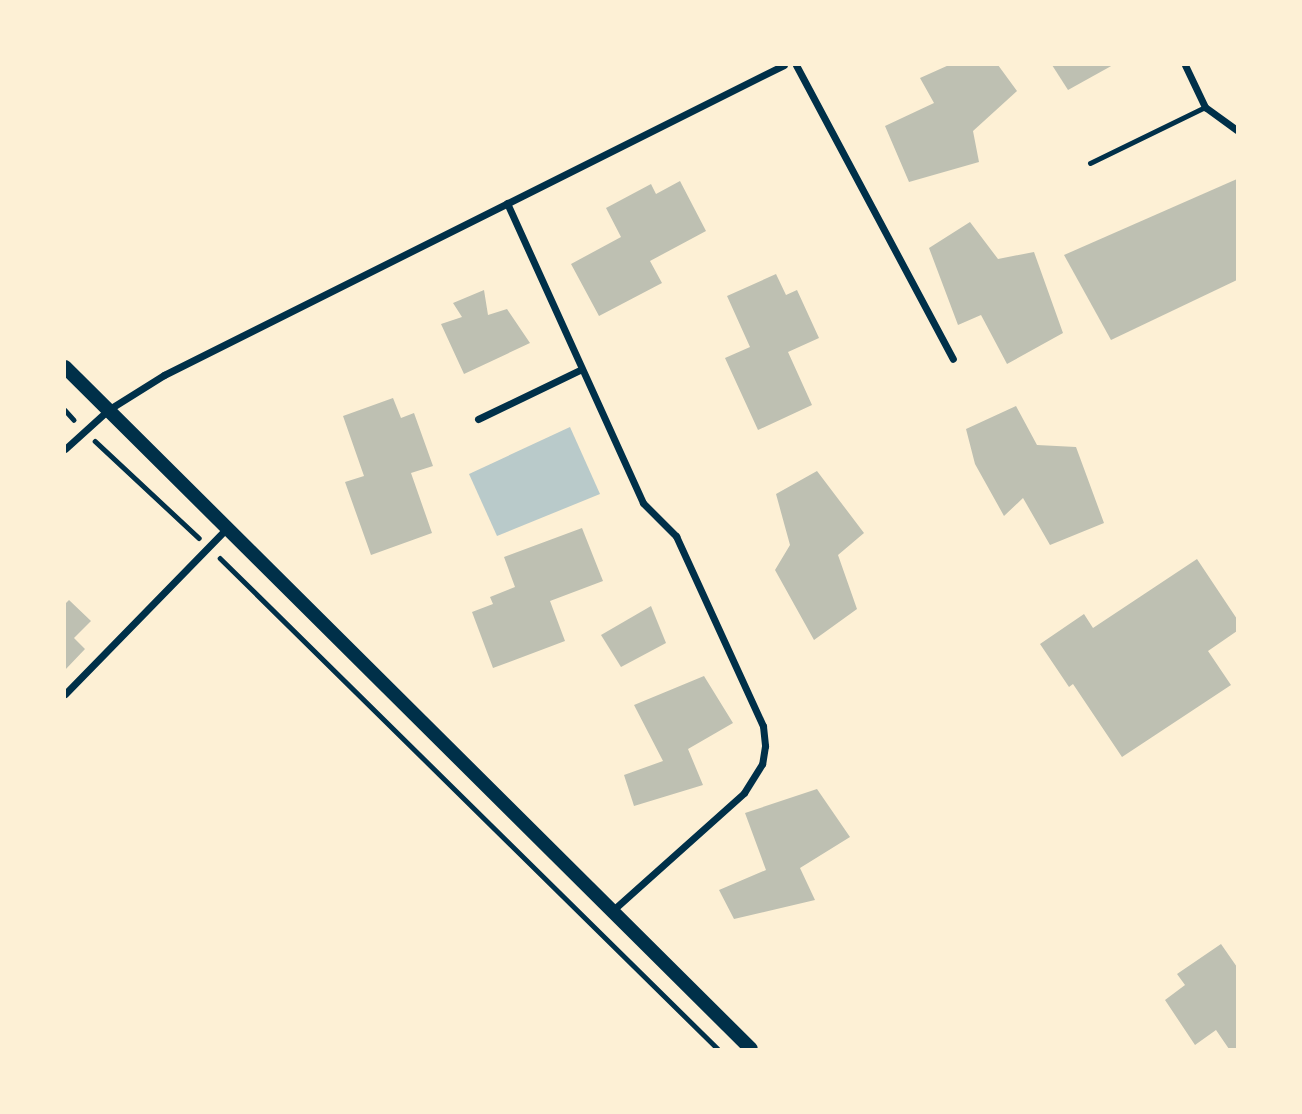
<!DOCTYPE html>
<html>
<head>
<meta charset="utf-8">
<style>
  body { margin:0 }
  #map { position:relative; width:1302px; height:1114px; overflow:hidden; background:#fdf0d5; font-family:Barlow,sans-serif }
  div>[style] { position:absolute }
  .green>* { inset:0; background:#b9caca }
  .building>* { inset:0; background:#bec0b2 }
  .path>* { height:4.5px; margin:-2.25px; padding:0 2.25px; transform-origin:2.25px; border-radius:2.25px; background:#003049 }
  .service>* { height:5px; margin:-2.5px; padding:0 2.5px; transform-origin:2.5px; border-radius:2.5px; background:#003049 }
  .minor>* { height:7px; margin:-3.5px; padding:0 3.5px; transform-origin:3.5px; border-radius:3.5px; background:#003049 }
  .secondary>* { height:14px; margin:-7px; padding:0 7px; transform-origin:7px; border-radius:7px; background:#003049 }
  span { translate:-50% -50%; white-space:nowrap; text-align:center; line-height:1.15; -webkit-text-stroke:5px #fdf0d5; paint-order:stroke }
  .frame { position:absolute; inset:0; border:66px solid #fdf0d5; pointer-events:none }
</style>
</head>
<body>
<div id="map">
  <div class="green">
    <i style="clip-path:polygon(570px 427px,600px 494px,497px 536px,469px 474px)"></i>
  </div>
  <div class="building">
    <i style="clip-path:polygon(949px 65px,998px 65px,1017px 91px,973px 131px,979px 162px,909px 182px,885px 126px,934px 103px,920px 78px)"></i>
    <i style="clip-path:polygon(1052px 65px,1113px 65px,1068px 90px)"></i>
    <i style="clip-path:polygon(1237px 179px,1237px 280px,1111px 340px,1064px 255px)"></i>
    <i style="clip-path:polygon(680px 181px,706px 231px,650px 261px,662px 283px,599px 316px,571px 264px,621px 237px,606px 208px,651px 184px,656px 194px)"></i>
    <i style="clip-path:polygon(970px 222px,998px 259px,1034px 252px,1063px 333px,1007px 364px,981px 315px,958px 325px,929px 248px)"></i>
    <i style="clip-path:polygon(776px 274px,786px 295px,797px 290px,819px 338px,788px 352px,812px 405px,758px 430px,725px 358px,750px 347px,727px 296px)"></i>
    <i style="clip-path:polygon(484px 290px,488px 315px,507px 309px,530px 343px,464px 374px,441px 324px,462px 317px,453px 303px)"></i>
    <i style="clip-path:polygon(393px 398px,401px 418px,414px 413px,433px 466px,411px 473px,432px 533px,371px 555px,345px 482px,364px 476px,343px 416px)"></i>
    <i style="clip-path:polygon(1016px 406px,1037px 445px,1076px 447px,1104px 523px,1050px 545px,1023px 498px,1004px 516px,975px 464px,966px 429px)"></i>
    <i style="clip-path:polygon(817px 471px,864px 533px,838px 555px,857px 609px,814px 640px,775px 570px,790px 545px,776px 494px)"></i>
    <i style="clip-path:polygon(582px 528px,603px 581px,550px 601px,565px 641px,493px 668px,472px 612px,493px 604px,490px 597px,515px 587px,504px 557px)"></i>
    <i style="clip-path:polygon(1197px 559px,1237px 619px,1237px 631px,1208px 651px,1231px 685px,1122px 757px,1073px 684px,1069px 687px,1040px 644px,1084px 614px,1093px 628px)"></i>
    <i style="clip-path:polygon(69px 600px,91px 621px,74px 638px,85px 649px,65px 670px,65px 604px)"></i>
    <i style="clip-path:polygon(651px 606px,666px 643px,621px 667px,601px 635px)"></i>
    <i style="clip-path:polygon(704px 676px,733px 723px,688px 749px,703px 785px,634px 806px,624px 775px,663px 761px,634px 705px)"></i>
    <i style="clip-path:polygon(817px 789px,850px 837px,800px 868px,815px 900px,734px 919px,719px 890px,766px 870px,745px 813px)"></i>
    <i style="clip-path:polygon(1221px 944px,1237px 967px,1237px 1049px,1229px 1049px,1216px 1030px,1195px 1045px,1165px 1000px,1185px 985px,1177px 974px)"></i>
  </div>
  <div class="path">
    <i style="left:65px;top:410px;width:13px;rotate:48deg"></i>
    <i style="left:95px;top:441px;width:142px;rotate:43deg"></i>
    <i style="left:220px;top:558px;width:699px;rotate:44.59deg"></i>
  </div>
  <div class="service">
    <i style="left:1090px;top:163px;width:128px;rotate:-26deg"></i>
  </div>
  <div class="minor">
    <i style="left:796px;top:65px;width:333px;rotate:61.9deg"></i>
    <i style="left:1185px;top:65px;width:47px;rotate:64.5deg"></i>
    <i style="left:1205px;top:107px;width:39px;rotate:36deg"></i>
    <i style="left:507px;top:203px;width:329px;rotate:65.6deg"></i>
    <i style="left:643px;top:503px;width:47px;rotate:45deg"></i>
    <i style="left:676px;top:536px;width:209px;rotate:65.4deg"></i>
    <i style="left:763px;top:726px;width:20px;rotate:84deg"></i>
    <i style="left:765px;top:746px;width:18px;rotate:99deg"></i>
    <i style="left:762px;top:764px;width:34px;rotate:122deg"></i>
    <i style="left:744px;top:793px;width:178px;rotate:138.2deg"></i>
    <i style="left:478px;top:419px;width:115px;rotate:-25.7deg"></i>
    <i style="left:65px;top:449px;width:58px;rotate:-42.2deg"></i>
    <i style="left:108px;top:410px;width:66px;rotate:-32deg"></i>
    <i style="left:164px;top:375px;width:693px;rotate:-26.57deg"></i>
    <i style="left:65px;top:694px;width:232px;rotate:-45.7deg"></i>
  </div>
  <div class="secondary">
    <i style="left:65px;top:367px;width:967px;rotate:44.83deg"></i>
  </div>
  <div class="frame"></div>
</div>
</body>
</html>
